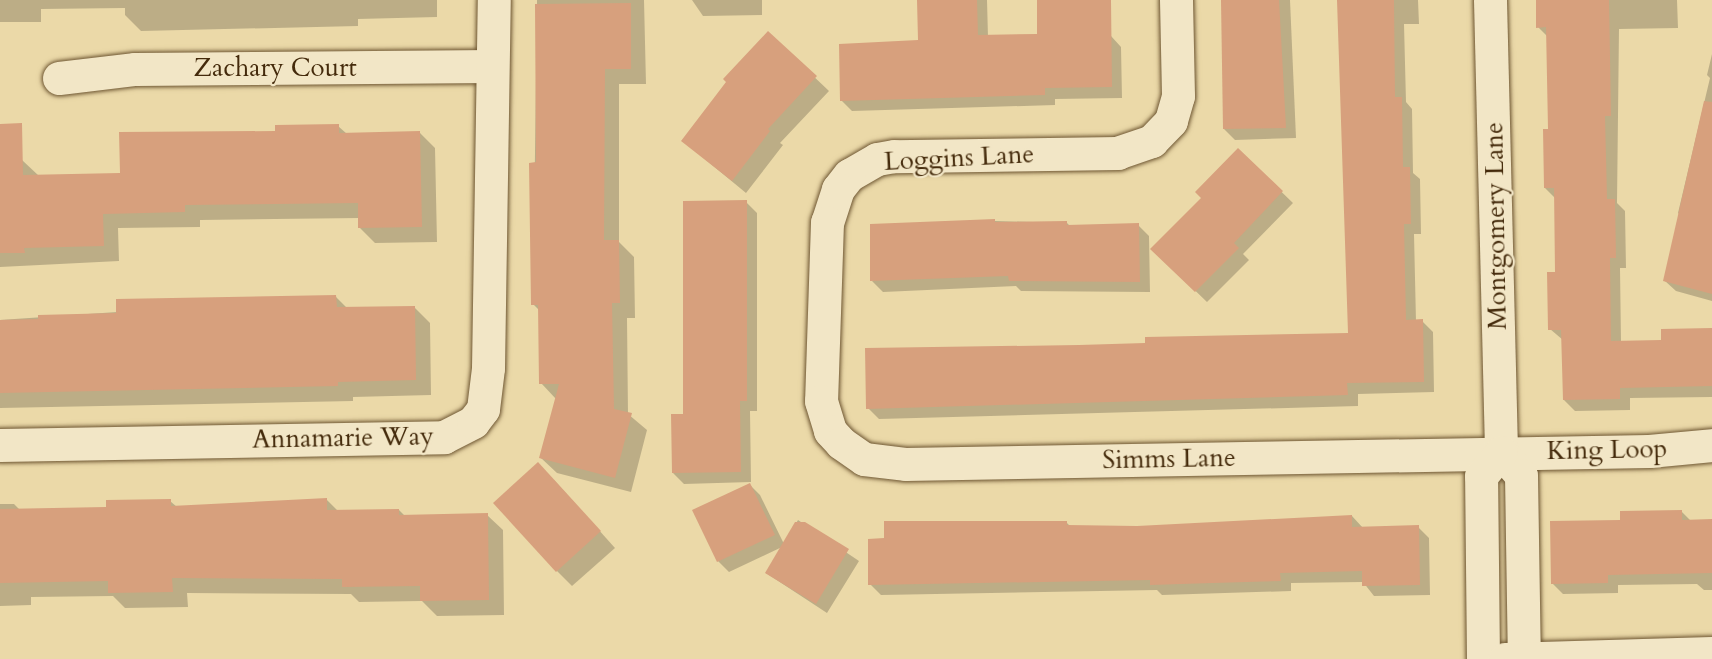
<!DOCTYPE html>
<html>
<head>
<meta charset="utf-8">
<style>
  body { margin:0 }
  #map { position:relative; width:1712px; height:659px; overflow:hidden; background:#ebd9a8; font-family:Cardo,serif }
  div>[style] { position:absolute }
  .shadow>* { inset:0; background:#0003 }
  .building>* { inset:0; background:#d7a07d }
  .roads { filter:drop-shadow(0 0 2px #6e5632) drop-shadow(0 0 2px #6e5632) }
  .minor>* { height:33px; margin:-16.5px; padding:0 16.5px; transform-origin:16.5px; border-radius:16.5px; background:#f2e6c6 }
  span { translate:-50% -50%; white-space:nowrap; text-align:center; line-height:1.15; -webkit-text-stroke:4.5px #f2e6c6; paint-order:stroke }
  .street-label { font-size:26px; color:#442a0b }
</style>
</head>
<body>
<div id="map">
  <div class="shadow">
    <i style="clip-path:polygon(0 0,437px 0,437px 17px,358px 19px,358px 26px,141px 31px,125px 15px,125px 8px,41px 9px,41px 22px,0 22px)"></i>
    <i style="clip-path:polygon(537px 0,644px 0,646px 84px,619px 84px,619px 242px,634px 257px,635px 318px,627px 318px,628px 414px,647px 430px,631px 492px,557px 473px,541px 458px,556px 399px,541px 383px,540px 311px,533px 304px)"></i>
    <i style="clip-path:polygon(692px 0,762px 0,762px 15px,703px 16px)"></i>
    <i style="clip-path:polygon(919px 0,987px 0,988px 37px,1039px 36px,1038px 0,1108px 0,1111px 36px,1121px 47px,1122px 98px,1055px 99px,1055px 105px,852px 111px,841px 100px,920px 42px)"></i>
    <i style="clip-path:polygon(1222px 0,1290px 0,1296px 138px,1235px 140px,1224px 129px)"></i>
    <i style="clip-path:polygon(1339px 0,1418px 0,1419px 24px,1404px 24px,1406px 102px,1412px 109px,1413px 173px,1420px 179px,1421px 234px,1414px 234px,1416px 321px,1422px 321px,1433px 332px,1434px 392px,1358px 394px,1358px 406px,879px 419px,868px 408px,1079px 347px,1349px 334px)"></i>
    <i style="clip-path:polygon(1537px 0,1677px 0,1678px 28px,1619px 29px,1617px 203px,1625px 211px,1626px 268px,1620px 268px,1621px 342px,1663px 342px,1712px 329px,1712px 397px,1630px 398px,1630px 410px,1575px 411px,1564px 400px,1563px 340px,1550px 329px,1557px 273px,1555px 198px,1545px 188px,1550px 131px,1548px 37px,1538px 27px)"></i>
    <i style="clip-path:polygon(768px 33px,829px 91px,780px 143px,783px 145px,746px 193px,683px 141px)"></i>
    <i style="clip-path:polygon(1712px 54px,1712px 301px,1676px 291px,1665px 281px,1682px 217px,1678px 213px,1710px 78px,1707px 75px)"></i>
    <i style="clip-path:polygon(338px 126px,347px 134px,420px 133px,435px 148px,437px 242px,375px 243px,360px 228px,360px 218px,200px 220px,200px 227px,118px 228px,119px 261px,0 267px,0 160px,22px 160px,39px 176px,122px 174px,276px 132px)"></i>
    <i style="clip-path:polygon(1238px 150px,1293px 203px,1243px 254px,1249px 260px,1207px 302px,1152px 249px,1203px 198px)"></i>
    <i style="clip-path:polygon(746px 202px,757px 213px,757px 411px,750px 411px,751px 482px,684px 484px,673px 473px,685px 415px)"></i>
    <i style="clip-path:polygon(995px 221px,1067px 223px,1070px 226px,1138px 225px,1149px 236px,1150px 292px,1021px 291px,1016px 286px,883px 292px,872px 281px)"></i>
    <i style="clip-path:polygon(336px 297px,348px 309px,414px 307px,430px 323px,431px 395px,353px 397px,353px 401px,0 408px,0 320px)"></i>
    <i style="clip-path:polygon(554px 480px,615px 548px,572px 586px,557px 571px)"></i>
    <i style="clip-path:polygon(750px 485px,760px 495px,784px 544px,798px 520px,859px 561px,827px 613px,766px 573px,782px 547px,729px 572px,718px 561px)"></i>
    <i style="clip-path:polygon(326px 499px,338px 511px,399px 510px,405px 516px,487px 515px,503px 530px,504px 615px,437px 616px,422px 601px,359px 602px,351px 594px,187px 593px,188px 607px,125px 608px,113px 596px,31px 597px,31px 605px,0 606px,0 504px,14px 504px,20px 510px,108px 508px,170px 501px,177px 507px)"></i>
    <i style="clip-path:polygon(1681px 511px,1691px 521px,1712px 521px,1712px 590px,1704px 590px,1697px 584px,1618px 585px,1618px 593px,1563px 594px,1552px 583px,1622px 521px)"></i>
    <i style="clip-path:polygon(1352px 516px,1363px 528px,1418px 527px,1429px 538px,1430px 595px,1374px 596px,1363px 582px,1291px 583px,1291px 591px,1162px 595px,1157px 590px,881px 595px,870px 584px,1066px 522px,1071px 527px,1137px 527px)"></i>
  </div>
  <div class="building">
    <i style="clip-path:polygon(917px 0,977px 0,978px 35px,1037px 34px,1037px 0,1111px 0,1112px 87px,1045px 88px,1045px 95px,840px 101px,839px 44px,918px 40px)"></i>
    <i style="clip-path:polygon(1221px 0,1279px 0,1286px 128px,1223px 129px)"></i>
    <i style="clip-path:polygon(1337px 0,1394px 0,1395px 97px,1402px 97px,1403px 167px,1410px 167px,1411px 224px,1404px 224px,1406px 320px,1423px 319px,1424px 382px,1347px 383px,1348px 395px,866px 409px,865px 348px,1079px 345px,1145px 343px,1145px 337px,1348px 333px)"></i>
    <i style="clip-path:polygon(1536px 0,1609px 0,1611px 116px,1605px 116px,1607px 199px,1615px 199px,1616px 258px,1610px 258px,1611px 341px,1661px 340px,1661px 329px,1712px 328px,1712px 386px,1620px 388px,1620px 399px,1563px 400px,1561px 330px,1548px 330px,1547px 272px,1555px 272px,1554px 188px,1544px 188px,1543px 129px,1548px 129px,1546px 27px,1536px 28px)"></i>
    <i style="clip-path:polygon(631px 3px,631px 69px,605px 69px,604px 240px,619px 240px,620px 303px,612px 303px,614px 409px,632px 413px,615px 478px,539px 458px,559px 384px,539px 384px,538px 305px,531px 305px,529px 163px,536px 162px,535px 4px)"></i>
    <i style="clip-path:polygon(768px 31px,817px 76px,768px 129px,770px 131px,732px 181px,681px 141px,726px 82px,723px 79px)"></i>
    <i style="clip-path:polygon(1704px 101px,1712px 102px,1712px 294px,1663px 281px)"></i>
    <i style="clip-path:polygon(22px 123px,23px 175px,120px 173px,119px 132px,275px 131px,275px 125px,339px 124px,339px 133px,420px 131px,422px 227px,358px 228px,358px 203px,185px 205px,185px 212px,103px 214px,104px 246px,24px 248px,25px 253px,0 253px,0 124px)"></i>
    <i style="clip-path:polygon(1238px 148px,1283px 191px,1234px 243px,1239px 248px,1195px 292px,1150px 249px,1201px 198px,1195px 192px)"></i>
    <i style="clip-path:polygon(747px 200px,747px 401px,740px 401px,741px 472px,672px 473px,671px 414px,683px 414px,683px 201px)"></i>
    <i style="clip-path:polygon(995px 219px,995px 222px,1067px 221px,1067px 225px,1139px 223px,1140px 282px,1009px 281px,1008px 276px,870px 281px,870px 224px)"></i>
    <i style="clip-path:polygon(336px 295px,337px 307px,415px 306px,416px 380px,338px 382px,338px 386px,0 393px,0 320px,38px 319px,38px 315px,116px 313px,116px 299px)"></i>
    <i style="clip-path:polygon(538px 462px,601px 531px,556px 572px,493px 503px)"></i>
    <i style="clip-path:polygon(750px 483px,775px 535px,717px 562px,692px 510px)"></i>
    <i style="clip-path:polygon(327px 498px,327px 510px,399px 509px,399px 515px,488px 513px,489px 600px,420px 601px,420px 586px,342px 587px,342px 579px,172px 578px,173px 592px,108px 593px,108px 581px,0 583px,0 509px,106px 507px,106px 500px,171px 499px,171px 506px)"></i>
    <i style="clip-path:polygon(1682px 510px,1682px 520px,1712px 519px,1712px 573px,1608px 575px,1608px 583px,1551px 584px,1550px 521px,1620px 520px,1620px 511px)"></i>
    <i style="clip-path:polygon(1352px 515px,1352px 527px,1419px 525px,1420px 585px,1362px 586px,1362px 571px,1280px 573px,1281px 581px,1212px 583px,1150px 585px,1150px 580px,868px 585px,868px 539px,884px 538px,884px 521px,1067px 521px,1067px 525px,1137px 526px)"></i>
    <i style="clip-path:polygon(795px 522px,805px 522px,849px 549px,816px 604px,765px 573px)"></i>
  </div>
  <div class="roads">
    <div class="minor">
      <i style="left:1176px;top:0;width:96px;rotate:88.8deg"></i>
      <i style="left:1178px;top:96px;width:26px;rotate:106deg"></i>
      <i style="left:1171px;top:121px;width:28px;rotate:134deg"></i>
      <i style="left:1152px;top:141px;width:36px;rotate:161deg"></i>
      <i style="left:1118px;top:153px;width:224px;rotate:179.2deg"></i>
      <i style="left:894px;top:156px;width:17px;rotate:170deg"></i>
      <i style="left:877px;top:159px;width:32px;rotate:150deg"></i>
      <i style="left:849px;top:175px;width:18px;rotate:128deg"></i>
      <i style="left:838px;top:189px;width:35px;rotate:108deg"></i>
      <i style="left:827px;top:222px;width:179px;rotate:91.9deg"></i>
      <i style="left:821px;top:401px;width:31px;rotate:73deg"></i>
      <i style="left:830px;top:431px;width:16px;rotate:47deg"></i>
      <i style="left:841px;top:443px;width:28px;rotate:35deg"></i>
      <i style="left:864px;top:459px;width:41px;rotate:7deg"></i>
      <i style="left:905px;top:464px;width:744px;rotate:-1deg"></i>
      <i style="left:1649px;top:451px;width:63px;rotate:-5.4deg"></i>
      <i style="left:1490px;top:0;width:452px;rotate:88.6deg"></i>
      <i style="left:1501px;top:452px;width:30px;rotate:49deg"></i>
      <i style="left:1521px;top:475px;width:184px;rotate:89.1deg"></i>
      <i style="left:59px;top:78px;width:77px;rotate:-6.8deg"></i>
      <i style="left:135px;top:69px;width:357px;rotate:-0.5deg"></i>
      <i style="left:0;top:445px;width:444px;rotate:-1deg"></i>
      <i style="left:444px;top:437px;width:33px;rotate:-27deg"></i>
      <i style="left:473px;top:422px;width:16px;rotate:-52deg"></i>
      <i style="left:483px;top:409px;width:41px;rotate:-83deg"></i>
      <i style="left:488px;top:368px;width:368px;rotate:-89.1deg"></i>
      <i style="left:1483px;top:659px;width:183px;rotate:-90.6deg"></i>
      <i style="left:1481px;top:476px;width:31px;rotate:-50deg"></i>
      <i style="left:1505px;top:659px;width:207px;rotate:-1.7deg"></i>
    </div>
  </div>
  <div class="street-label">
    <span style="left:275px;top:68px">Zachary Court</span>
    <span style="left:959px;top:158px;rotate:-3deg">Loggins Lane</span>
    <span style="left:1496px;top:226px;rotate:-91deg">Montgomery Lane</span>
    <span style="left:343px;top:438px;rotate:-1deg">Annamarie Way</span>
    <span style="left:1607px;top:450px;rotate:-1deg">King Loop</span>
    <span style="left:1169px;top:459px;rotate:-1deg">Simms Lane</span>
  </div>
</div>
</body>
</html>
